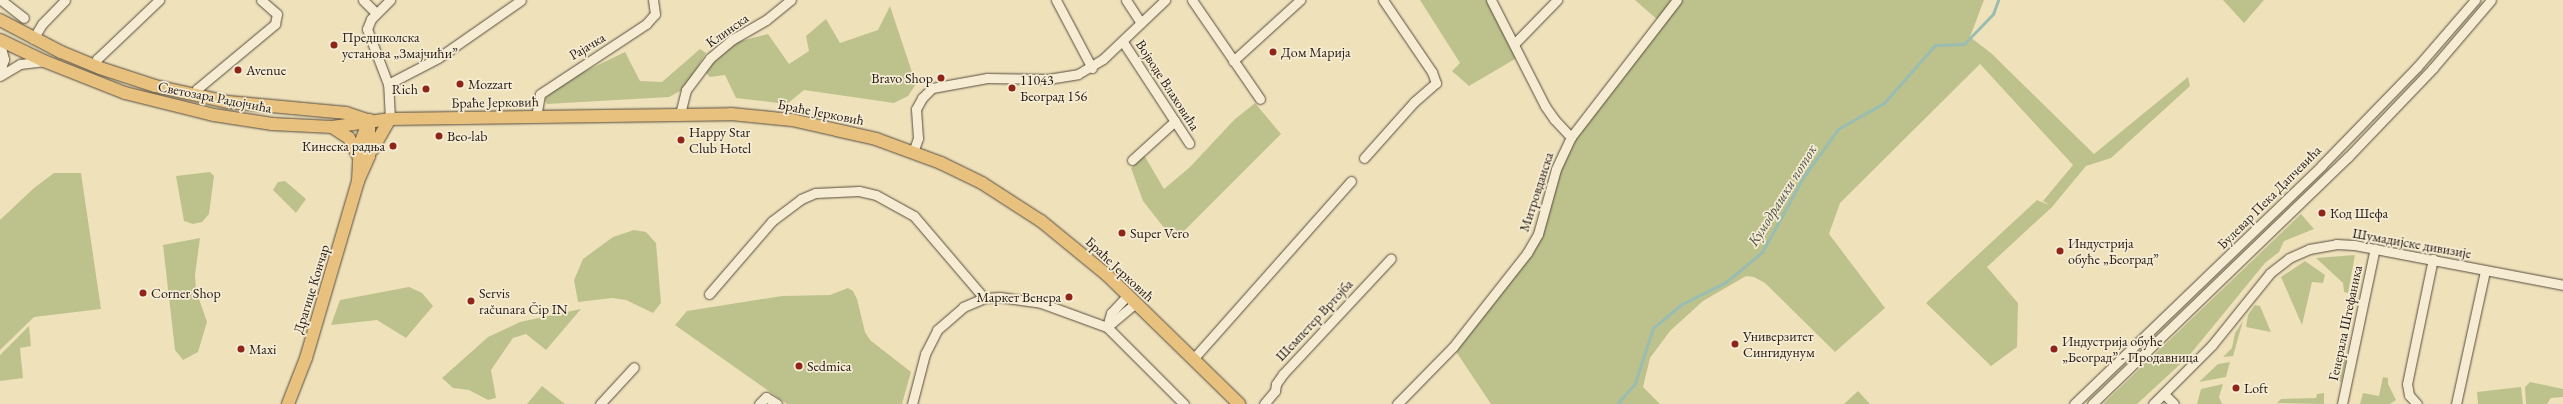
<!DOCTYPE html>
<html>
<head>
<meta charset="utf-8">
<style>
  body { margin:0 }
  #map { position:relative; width:2563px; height:404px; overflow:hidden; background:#efe2bb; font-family:"EB Garamond",serif }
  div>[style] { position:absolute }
  .green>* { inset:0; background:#bdc28d }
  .stream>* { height:3px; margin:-1.5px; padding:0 1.5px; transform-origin:1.5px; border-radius:1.5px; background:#9abdb2 }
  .roads { filter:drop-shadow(0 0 1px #574b3e) drop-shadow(0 0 1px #574b3e) }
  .minor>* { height:9px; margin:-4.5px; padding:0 4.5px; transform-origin:4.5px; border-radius:4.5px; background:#f5ecd3 }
  .major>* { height:12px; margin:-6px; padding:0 6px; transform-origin:6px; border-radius:6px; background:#e8c17e }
  .dots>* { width:11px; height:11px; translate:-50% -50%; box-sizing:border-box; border:2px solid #f5ecd3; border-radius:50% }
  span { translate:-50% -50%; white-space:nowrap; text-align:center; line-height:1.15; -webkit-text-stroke:3.5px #f5ecd3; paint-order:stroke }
  .street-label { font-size:14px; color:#241914 }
  .poi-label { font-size:14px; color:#241914 }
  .left { translate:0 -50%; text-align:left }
  .right { translate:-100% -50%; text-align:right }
  .water-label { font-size:15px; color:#4d524b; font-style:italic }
</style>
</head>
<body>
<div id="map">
  <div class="green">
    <i style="clip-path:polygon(1420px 0,1491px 0,1520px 56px,1469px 86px,1452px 71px,1460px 63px)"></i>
    <i style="clip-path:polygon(1635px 0,1984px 0,1970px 37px,1991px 53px,2094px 154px,2188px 77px,2190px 86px,2111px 158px,2086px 166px,2052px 207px,1987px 267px,2018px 303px,2017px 347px,1991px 366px,1926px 303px,2037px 200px,2049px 205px,2043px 201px,2073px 165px,1980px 64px,1840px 203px,1829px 234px,1885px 308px,1835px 352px,1765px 283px,1754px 277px,1746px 276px,1703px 301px,1670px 331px,1650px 358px,1643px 387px,1660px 404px,1491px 404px,1453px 347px,1527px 253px,1561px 157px,1660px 22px)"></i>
    <i style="clip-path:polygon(2223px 0,2264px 0,2244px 23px)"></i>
    <i style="clip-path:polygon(890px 6px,916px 84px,908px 96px,894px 103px,804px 90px,787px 104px,736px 98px,725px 75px,710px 77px,704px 71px,737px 42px,768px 34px,789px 64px,809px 51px,806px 36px,826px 19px,840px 43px,878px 30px)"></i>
    <i style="clip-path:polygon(700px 49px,706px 53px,684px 89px,669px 97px,547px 104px,545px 100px,550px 92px,565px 81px,625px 52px,640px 81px,662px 82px)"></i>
    <i style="clip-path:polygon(1255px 103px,1281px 134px,1180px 235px,1165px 229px,1143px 201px,1131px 168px,1144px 155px,1164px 189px,1190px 167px,1234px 120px)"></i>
    <i style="clip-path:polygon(210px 172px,214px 176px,209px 214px,202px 222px,193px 224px,184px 221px,176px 176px)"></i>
    <i style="clip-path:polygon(54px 173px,81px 173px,101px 309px,34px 317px,0 350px,0 220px,34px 188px)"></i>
    <i style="clip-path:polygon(285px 181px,306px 199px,296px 213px,273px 190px,278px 182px)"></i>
    <i style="clip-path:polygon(2301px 214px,2314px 229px,2284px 241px,2279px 252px,2265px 263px,2188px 357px,2137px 404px,2103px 404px)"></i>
    <i style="clip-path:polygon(634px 230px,646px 232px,656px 243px,661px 303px,653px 313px,626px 300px,612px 298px,578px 302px,574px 280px,583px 259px,613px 237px)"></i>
    <i style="clip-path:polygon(200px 238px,195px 275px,196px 290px,207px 322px,198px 352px,183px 360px,175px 350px,163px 245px)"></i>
    <i style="clip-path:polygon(2355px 255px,2348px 293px,2344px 292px,2343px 283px,2316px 258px)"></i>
    <i style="clip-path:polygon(2305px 261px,2325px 275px,2323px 283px,2312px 282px,2302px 325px,2281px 277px)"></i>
    <i style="clip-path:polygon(409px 287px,422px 293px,433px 306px,406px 338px,377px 320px,331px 325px,340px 300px)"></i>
    <i style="clip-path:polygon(848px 288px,853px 291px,857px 299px,865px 332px,870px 340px,911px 372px,902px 404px,787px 404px,675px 325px,687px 311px,782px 296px,830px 295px)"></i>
    <i style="clip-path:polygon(2255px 305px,2260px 306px,2271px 332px,2246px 327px,2248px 315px)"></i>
    <i style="clip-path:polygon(581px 309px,546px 350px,526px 334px,513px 338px,491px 370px,496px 398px,488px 400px,469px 390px,453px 388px,442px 378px,488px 337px,520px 322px)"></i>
    <i style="clip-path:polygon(2243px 321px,2233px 356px,2223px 357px,2232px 348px,2235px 333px)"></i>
    <i style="clip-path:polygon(29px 326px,31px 346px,20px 348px,23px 378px,0 381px,0 355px)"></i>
    <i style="clip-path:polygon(2340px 356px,2347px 357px,2341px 382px,2334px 381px)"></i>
    <i style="clip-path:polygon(2230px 362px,2226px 377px,2199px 382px,2218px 364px)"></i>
    <i style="clip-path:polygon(2383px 377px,2388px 378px,2388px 384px,2396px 400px,2390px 404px,2360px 404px,2363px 393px,2379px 396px)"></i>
    <i style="clip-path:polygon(2530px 382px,2563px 389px,2563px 397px,2551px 398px,2547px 404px,2526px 404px,2525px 387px)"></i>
    <i style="clip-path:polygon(2223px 384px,2219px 397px,2222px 404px,2197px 404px,2201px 389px)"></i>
    <i style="clip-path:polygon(542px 386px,565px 404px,527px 404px)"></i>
    <i style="clip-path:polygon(2521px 387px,2523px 404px,2478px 404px,2477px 392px)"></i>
    <i style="clip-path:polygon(1858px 391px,1870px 404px,1844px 404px)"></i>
    <i style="clip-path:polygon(2324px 393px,2324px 404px,2277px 403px,2281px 399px,2316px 398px,2317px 394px)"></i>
  </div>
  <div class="stream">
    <i style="left:1617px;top:404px;width:28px;rotate:-49deg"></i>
    <i style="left:1635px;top:383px;width:58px;rotate:-71.9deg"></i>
    <i style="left:1653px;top:328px;width:35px;rotate:-40deg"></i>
    <i style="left:1680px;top:305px;width:51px;rotate:-26.6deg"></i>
    <i style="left:1726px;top:282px;width:47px;rotate:-39.8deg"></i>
    <i style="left:1762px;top:252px;width:87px;rotate:-61.1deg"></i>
    <i style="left:1804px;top:176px;width:58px;rotate:-54.1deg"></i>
    <i style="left:1838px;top:129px;width:53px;rotate:-29.5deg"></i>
    <i style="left:1884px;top:103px;width:77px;rotate:-48.7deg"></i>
    <i style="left:1935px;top:45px;width:29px;rotate:-2deg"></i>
    <i style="left:1964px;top:44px;width:42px;rotate:-46deg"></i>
    <i style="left:1993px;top:14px;width:15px;rotate:-70deg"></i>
  </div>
  <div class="roads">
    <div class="minor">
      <i style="left:1px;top:0;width:29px;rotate:38deg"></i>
      <i style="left:363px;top:0;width:18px;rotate:45deg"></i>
      <i style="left:1056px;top:0;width:77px;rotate:62.1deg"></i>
      <i style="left:1126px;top:0;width:27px;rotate:57deg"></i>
      <i style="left:1192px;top:0;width:120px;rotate:55.5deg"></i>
      <i style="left:1491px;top:0;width:119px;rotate:63deg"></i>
      <i style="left:1545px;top:106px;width:16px;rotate:55deg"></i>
      <i style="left:1554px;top:119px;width:25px;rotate:47deg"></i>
      <i style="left:33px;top:39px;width:17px;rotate:-59deg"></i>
      <i style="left:42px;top:24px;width:33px;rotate:-46deg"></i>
      <i style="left:1123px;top:42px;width:121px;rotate:56.8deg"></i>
      <i style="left:0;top:44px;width:16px;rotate:75deg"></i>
      <i style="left:4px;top:59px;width:14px;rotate:107deg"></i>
      <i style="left:1514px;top:44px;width:62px;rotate:-45.7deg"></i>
      <i style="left:1233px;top:61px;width:91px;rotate:-42.3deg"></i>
      <i style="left:94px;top:66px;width:8px;rotate:-67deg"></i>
      <i style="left:97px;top:59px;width:86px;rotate:-43.6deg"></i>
      <i style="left:0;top:76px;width:23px;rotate:-31deg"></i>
      <i style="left:20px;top:64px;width:23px;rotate:-7deg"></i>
      <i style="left:388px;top:84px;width:56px;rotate:-27.5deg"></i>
      <i style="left:438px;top:58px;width:101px;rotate:-34.9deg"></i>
      <i style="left:194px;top:95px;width:7px;rotate:-63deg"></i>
      <i style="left:197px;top:89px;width:102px;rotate:-39.8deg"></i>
      <i style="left:275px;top:24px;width:10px;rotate:-79deg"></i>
      <i style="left:277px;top:14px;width:21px;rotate:-139deg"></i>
      <i style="left:680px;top:114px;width:25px;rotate:-76deg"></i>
      <i style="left:686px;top:90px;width:40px;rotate:-53deg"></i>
      <i style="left:710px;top:58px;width:30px;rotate:-40deg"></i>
      <i style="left:733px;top:39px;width:38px;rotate:-30deg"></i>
      <i style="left:766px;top:20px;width:32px;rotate:-39deg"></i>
      <i style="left:536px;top:117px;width:23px;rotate:-80deg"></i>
      <i style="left:540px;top:94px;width:127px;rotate:-33.4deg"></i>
      <i style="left:646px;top:24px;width:13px;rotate:-48deg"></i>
      <i style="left:655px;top:14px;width:14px;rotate:-98deg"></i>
      <i style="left:390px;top:119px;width:35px;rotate:-93deg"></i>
      <i style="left:388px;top:84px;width:59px;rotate:-110.9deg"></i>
      <i style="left:367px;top:29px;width:11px;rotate:-68deg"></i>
      <i style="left:371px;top:19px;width:27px;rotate:-45deg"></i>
      <i style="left:913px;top:152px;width:15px;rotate:-70deg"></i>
      <i style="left:918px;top:138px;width:29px;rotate:-94deg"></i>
      <i style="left:916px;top:109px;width:13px;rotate:-61deg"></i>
      <i style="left:922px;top:98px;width:14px;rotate:-45deg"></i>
      <i style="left:932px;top:88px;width:56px;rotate:-10.3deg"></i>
      <i style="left:987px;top:78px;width:61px;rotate:0.9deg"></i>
      <i style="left:1048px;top:79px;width:30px;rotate:-9deg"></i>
      <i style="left:1078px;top:74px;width:29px;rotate:-31deg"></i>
      <i style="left:1103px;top:59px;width:86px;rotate:-43.6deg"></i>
      <i style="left:1364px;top:158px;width:75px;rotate:-48.2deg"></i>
      <i style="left:1414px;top:102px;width:29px;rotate:-41deg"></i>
      <i style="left:1436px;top:83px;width:12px;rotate:-110deg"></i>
      <i style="left:1432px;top:72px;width:87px;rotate:-124.2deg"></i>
      <i style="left:1132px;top:160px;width:58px;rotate:-42.2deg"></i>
      <i style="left:709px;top:294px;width:96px;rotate:-49.2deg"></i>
      <i style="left:772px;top:221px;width:36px;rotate:-37deg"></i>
      <i style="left:801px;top:199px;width:15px;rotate:-23deg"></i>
      <i style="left:815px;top:193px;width:44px;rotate:-2.6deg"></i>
      <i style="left:859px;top:191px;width:17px;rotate:13deg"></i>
      <i style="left:876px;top:195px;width:43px;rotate:28.9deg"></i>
      <i style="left:914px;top:216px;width:108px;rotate:49.5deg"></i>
      <i style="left:1107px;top:327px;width:15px;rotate:-74deg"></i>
      <i style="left:1111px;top:313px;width:25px;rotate:-47deg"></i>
      <i style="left:1107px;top:327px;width:38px;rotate:-40deg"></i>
      <i style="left:1193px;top:359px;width:238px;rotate:-48.4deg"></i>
      <i style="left:2164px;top:394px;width:14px;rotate:45deg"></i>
      <i style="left:600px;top:404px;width:50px;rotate:-47.4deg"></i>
      <i style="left:759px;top:404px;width:10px;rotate:-45deg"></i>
      <i style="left:766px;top:397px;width:13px;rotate:32deg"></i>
      <i style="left:912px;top:404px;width:52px;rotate:-75.4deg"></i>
      <i style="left:925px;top:354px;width:27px;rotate:-63deg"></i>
      <i style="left:937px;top:330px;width:35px;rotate:-41deg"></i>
      <i style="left:963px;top:307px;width:23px;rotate:-23deg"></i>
      <i style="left:984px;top:298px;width:16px;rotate:-4deg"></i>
      <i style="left:1000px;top:297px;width:41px;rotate:8.3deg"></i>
      <i style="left:1041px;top:303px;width:70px;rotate:20deg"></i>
      <i style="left:1107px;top:327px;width:109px;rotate:45deg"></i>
      <i style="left:1264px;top:404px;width:17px;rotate:-50deg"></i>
      <i style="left:1275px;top:391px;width:7px;rotate:-82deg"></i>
      <i style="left:1276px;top:384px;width:12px;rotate:-55deg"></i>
      <i style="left:1283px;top:374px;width:158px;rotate:-47deg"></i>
      <i style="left:1397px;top:404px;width:80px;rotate:-45.5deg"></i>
      <i style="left:1453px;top:347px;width:120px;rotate:-51.8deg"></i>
      <i style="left:1527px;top:253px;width:22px;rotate:-60deg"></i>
      <i style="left:1538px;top:234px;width:67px;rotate:-74.5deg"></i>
      <i style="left:1556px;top:169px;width:35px;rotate:-65deg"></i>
      <i style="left:1571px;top:137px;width:173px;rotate:-52.3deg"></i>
      <i style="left:2074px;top:404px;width:344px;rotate:-43.9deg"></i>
      <i style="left:2322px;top:165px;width:136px;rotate:-45.9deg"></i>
      <i style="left:2417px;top:67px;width:89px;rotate:-49.1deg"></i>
      <i style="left:2092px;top:404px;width:356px;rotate:-44deg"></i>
      <i style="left:2348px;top:157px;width:123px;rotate:-46.3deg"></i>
      <i style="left:2433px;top:68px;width:89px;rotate:-49.5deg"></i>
      <i style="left:2153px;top:404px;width:83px;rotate:-45deg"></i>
      <i style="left:2212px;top:345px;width:92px;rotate:-51.1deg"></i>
      <i style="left:2270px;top:273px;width:24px;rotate:-38deg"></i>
      <i style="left:2289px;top:258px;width:22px;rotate:-24deg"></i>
      <i style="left:2309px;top:249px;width:27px;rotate:-10deg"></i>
      <i style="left:2336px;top:244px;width:18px;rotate:3deg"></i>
      <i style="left:2354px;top:245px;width:213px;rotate:10.8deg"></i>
      <i style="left:2342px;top:404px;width:159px;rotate:-78.1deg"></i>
      <i style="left:2417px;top:404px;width:12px;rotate:-132deg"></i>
      <i style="left:2409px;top:395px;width:11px;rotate:-100deg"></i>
      <i style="left:2407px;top:384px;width:128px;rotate:-78.3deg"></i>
      <i style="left:2456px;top:404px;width:136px;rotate:-77.7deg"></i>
    </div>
    <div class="major">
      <i style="left:0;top:20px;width:69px;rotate:27.7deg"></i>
      <i style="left:61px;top:52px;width:42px;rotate:22.3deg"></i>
      <i style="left:100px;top:68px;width:58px;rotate:18.1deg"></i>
      <i style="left:155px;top:86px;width:75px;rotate:12.4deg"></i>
      <i style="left:228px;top:102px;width:119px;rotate:5.3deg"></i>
      <i style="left:346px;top:113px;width:23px;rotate:18deg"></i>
      <i style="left:0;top:40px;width:49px;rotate:25.5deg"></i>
      <i style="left:44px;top:61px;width:87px;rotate:21.6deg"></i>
      <i style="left:125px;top:93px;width:92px;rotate:13.9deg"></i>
      <i style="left:214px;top:115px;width:59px;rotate:8.8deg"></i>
      <i style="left:272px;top:124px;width:60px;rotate:2.9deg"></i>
      <i style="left:332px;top:127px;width:59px;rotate:-7.9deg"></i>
      <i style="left:390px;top:119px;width:341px;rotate:-0.8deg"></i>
      <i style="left:731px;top:114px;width:61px;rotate:5.6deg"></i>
      <i style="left:792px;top:120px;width:86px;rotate:12.7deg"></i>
      <i style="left:876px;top:139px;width:69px;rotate:20.3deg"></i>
      <i style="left:941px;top:163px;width:46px;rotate:26deg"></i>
      <i style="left:982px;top:183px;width:70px;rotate:32.8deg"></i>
      <i style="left:1041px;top:221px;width:85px;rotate:39.3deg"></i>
      <i style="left:1107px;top:275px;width:185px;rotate:44.3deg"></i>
      <i style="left:332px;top:127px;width:20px;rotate:33deg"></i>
      <i style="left:349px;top:138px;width:20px;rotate:63deg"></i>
      <i style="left:372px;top:150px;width:36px;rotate:-60deg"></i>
      <i style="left:358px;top:181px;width:37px;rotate:-87deg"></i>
      <i style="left:360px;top:144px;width:26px;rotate:-69deg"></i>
      <i style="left:288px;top:404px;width:49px;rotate:-68.6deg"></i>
      <i style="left:306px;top:358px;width:184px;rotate:-73.6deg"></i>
      <i style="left:358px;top:181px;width:27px;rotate:-66deg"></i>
      <i style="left:369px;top:156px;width:36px;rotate:-90deg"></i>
    </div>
  </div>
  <div class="dots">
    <i style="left:334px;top:45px;background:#8f2418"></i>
    <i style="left:1273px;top:52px;background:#8f2418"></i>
    <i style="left:238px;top:70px;background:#8f2418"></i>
    <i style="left:941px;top:78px;background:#8f2418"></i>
    <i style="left:460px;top:84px;background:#8f2418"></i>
    <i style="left:1012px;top:88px;background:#8f2418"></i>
    <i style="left:426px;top:89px;background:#8f2418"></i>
    <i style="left:439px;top:136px;background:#8f2418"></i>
    <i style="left:681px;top:140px;background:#8f2418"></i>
    <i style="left:393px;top:146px;background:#8f2418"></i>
    <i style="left:2322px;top:213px;background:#8f2418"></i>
    <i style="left:1122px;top:233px;background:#8f2418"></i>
    <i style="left:2060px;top:251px;background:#8f2418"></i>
    <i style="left:143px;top:293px;background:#8f2418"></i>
    <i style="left:1069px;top:297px;background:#8f2418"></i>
    <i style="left:471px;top:301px;background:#8f2418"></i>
    <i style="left:1735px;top:344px;background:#8f2418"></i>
    <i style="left:241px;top:349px;background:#8f2418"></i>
    <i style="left:2054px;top:349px;background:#8f2418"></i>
    <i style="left:799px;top:366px;background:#8f2418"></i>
    <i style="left:2236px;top:388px;background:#8f2418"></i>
  </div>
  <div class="street-label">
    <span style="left:727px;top:30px;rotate:-35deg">Клинска</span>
    <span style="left:587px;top:46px;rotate:-31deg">Рајачка</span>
    <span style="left:1168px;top:85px;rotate:57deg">Војводе Влаховића</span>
    <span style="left:215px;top:97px;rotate:11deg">Светозара Радојчића</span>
    <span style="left:495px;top:102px;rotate:-1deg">Браће Јерковић</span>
    <span style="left:821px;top:112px;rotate:11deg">Браће Јерковић</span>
    <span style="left:1536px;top:192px;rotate:-72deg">Митровданска</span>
    <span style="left:2269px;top:197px;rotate:-45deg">Булевар Пека Дапчевића</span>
    <span style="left:2412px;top:243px;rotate:10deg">Шумадијске дивизије</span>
    <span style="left:1120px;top:269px;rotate:43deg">Браће Јерковић</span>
    <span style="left:311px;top:289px;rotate:-73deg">Драгице Кончар</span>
    <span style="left:1314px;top:320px;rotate:-47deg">Шемпетер Вртојба</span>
    <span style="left:2345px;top:323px;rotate:-78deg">Генерала Штефаника</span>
  </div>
  <div class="poi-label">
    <span class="left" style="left:342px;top:45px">Предшколска<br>установа „Змајчићи”</span>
    <span class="left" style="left:1281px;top:52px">Дом Марија</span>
    <span class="left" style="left:246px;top:70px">Avenue</span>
    <span class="right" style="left:933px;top:78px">Bravo Shop</span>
    <span class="left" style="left:1020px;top:88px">11043<br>Београд 156</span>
    <span class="left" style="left:468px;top:84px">Mozzart</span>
    <span class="right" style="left:418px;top:89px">Rich</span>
    <span class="left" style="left:689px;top:140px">Happy Star<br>Club Hotel</span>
    <span class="left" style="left:447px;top:136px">Beo-lab</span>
    <span class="right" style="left:385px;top:146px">Кинеска радња</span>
    <span class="left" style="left:2330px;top:213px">Код Шефа</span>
    <span class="left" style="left:1130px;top:233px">Super Vero</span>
    <span class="left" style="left:2068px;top:251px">Индустрија<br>обуће „Београд”</span>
    <span class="left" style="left:151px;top:293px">Corner Shop</span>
    <span class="left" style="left:479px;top:301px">Servis<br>računara Čip IN</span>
    <span class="right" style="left:1061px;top:297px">Маркет Венера</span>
    <span class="left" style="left:1743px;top:344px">Универзитет<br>Сингидунум</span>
    <span class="left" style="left:2062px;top:349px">Индустрија обуће<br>„Београд” - Продавница</span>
    <span class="left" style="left:249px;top:349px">Maxi</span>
    <span class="left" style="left:807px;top:366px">Sedmica</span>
    <span class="left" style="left:2244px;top:388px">Loft</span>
  </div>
  <div class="water-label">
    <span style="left:1782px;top:195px;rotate:-58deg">Кумодрашки поток</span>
  </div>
</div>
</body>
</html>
